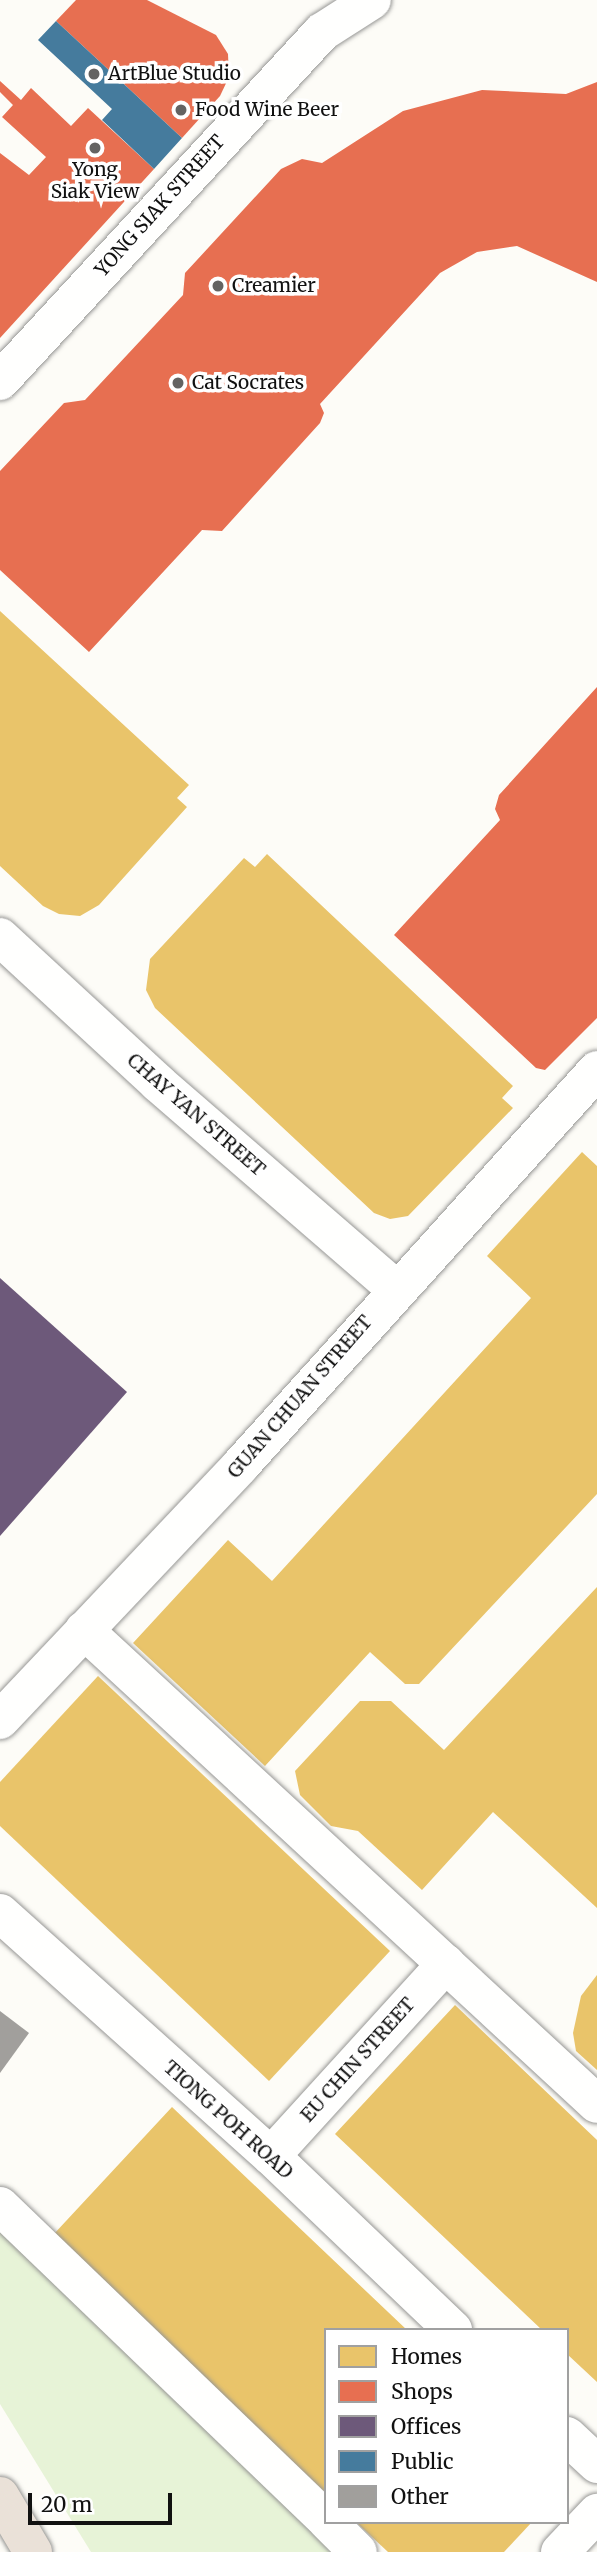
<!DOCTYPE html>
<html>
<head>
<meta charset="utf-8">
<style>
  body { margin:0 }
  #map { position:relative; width:597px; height:2552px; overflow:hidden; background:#fdfcf7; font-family:Merriweather,serif }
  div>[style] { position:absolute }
  .green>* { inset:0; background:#e7f3d7 }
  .homes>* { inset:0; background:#e9c46a }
  .shops>* { inset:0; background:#e76f51 }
  .offices>* { inset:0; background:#6d597a }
  .public>* { inset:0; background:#457b9d }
  .building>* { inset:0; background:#a19f9c }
  .roads { filter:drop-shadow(0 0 2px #979795) drop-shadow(0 0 2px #979795) }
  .minor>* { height:38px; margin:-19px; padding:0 19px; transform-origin:19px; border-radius:19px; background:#fffffe }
  .highway>* { height:38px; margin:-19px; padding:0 19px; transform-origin:19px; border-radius:19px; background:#eae1d8 }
  .dots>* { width:19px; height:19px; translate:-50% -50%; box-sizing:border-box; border:4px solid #fff; border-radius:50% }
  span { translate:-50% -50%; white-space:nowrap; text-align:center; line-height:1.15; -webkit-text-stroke:7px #fff; paint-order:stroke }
  .poi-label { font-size:19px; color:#111 }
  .left { translate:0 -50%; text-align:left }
  .street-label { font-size:19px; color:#111 }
  .legend { position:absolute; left:324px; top:2328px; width:245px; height:196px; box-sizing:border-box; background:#fff; border:2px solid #a0a0a0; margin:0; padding:9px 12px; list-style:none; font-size:21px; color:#111 }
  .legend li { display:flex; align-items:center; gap:14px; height:35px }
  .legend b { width:35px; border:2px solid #a0a0a0 }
  .scale { position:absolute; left:28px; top:2493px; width:144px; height:32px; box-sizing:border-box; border:4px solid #111; border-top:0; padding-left:9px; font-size:21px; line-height:24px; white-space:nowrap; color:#111; -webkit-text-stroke:5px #fff; paint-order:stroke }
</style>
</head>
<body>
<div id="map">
  <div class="green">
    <i style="clip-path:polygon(0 2223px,337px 2552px,91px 2552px,0 2404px)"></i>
  </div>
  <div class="homes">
    <i style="clip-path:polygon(0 611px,189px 785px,177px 798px,187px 807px,99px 905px,80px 916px,59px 914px,43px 906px,0 866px)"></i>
    <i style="clip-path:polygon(267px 854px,513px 1086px,502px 1098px,513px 1108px,408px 1216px,390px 1219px,374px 1213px,155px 1008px,146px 990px,150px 959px,244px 858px,255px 867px)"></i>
    <i style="clip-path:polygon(582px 1152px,597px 1166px,597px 1494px,419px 1684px,405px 1684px,370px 1652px,265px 1766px,133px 1643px,228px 1540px,272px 1581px,531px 1298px,487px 1256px)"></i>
    <i style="clip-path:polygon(597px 1587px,597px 1908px,493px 1812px,422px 1890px,358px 1831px,331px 1826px,300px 1795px,295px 1771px,360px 1701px,391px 1701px,444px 1750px)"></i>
    <i style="clip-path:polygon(98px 1676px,390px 1951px,269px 2081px,0 1826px,0 1782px)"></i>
    <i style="clip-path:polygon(597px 1975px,597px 2070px,576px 2051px,573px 2033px,581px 1996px)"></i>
    <i style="clip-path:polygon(455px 2005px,597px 2140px,597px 2382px,567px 2354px,567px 2330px,542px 2330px,335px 2134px)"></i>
    <i style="clip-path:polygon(172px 2107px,407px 2330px,326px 2330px,326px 2493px,53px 2235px)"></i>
    <i style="clip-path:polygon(356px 2522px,532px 2522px,504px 2552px,388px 2552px)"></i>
  </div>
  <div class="shops">
    <i style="clip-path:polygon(76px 0,147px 0,216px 35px,228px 54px,229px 77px,220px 96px,182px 138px,56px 21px)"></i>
    <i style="clip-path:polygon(0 81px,21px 100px,31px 88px,71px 126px,88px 108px,154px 169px,0 338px,0 153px,29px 175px,46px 157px,2px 117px,13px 105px,0 92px)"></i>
    <i style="clip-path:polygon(597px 82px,597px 282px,517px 246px,477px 252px,440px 273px,320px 404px,324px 413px,320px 423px,222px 531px,202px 530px,89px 652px,0 570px,0 471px,64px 403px,85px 400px,183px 295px,185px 273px,281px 169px,302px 159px,322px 163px,403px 111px,482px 90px,566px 94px)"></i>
    <i style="clip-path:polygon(597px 687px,597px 1018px,545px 1070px,536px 1068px,394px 935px,500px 820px,495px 809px,499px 795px)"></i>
  </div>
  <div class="offices">
    <i style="clip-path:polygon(0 1278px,127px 1392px,0 1536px)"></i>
  </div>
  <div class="public">
    <i style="clip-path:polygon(56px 21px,182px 138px,154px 169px,102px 120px,112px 109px,38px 40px)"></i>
  </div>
  <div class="building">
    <i style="clip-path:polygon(0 2011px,29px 2033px,0 2073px)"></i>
  </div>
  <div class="roads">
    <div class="minor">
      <i style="left:0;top:381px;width:475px;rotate:-47.3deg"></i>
      <i style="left:322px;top:32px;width:59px;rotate:-32.6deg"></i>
      <i style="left:0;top:937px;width:215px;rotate:42.7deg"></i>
      <i style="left:158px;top:1083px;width:313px;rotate:40.9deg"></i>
      <i style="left:84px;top:1630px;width:698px;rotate:42.74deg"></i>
      <i style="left:0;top:1720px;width:349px;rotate:-46.6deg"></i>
      <i style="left:240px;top:1466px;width:533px;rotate:-47.96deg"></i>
      <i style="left:0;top:1913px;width:364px;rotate:41.9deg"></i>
      <i style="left:271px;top:2156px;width:252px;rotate:43.7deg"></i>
      <i style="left:271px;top:2156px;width:260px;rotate:-47.7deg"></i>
      <i style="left:0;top:2206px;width:453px;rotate:43.9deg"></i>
      <i style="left:567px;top:2436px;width:41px;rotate:43deg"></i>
      <i style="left:328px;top:2522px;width:42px;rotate:45deg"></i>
      <i style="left:560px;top:2552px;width:54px;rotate:-46.5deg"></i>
    </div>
    <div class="highway">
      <i style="left:0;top:2496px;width:65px;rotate:59.5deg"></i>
    </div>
  </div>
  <div class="dots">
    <i style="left:94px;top:74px;background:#646362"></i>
    <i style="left:181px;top:110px;background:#646362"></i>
    <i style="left:95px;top:148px;background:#646362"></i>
    <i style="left:218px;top:286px;background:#646362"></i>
    <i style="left:178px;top:383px;background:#646362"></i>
  </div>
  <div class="poi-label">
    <span class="left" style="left:108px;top:74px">ArtBlue Studio</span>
    <span class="left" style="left:195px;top:110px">Food Wine Beer</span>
    <span style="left:95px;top:181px">Yong<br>Siak View</span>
    <span class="left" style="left:232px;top:286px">Creamier</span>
    <span class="left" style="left:192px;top:383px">Cat Socrates</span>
  </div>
  <div class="street-label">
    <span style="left:160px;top:206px;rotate:-48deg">YONG SIAK STREET</span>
    <span style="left:196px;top:1115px;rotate:41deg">CHAY YAN STREET</span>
    <span style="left:300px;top:1397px;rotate:-49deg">GUAN CHUAN STREET</span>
    <span style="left:358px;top:2060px;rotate:-48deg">EU CHIN STREET</span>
    <span style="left:228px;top:2120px;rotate:42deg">TIONG POH ROAD</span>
  </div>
  <ul class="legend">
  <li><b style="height:19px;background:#e9c46a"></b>Homes</li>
  <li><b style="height:19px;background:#e76f51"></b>Shops</li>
  <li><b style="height:19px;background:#6d597a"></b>Offices</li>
  <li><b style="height:19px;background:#457b9d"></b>Public</li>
  <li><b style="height:19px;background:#a19f9c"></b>Other</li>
  </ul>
  <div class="scale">20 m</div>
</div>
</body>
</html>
